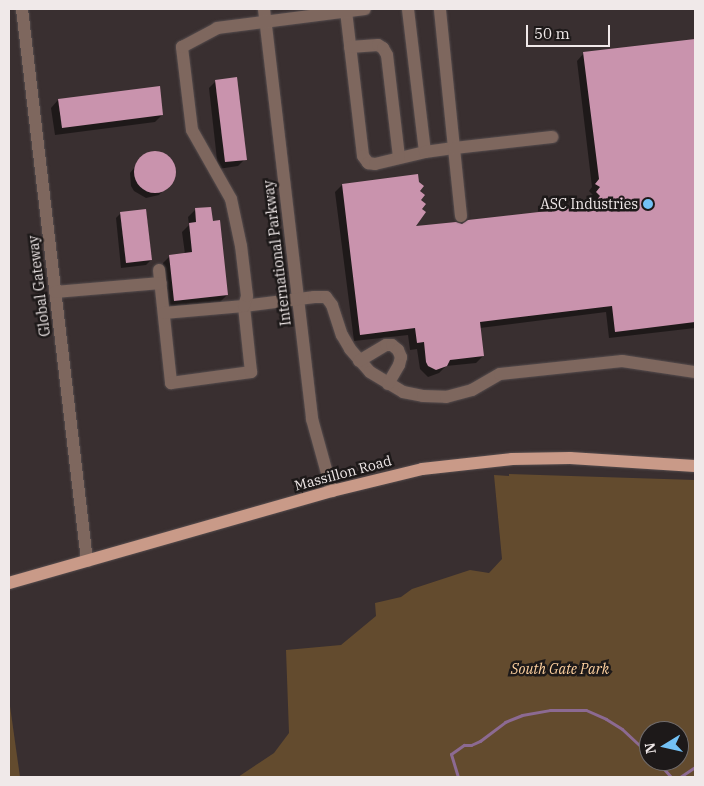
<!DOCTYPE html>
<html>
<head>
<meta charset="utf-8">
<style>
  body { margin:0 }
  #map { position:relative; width:704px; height:786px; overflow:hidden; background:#392f30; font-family:"IBM Plex Serif",serif }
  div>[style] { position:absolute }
  .green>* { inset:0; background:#634b2e }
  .shadow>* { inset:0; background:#0007 }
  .stream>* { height:3px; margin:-1.5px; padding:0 1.5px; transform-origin:1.5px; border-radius:1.5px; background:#8c6a92 }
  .building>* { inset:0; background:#c993ad }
  .round { border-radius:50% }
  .roads { filter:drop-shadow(0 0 1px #564d4e) drop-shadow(0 0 1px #564d4e) }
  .minor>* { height:12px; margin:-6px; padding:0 6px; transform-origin:6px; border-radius:6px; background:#7e675e }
  .major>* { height:12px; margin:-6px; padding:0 6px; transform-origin:6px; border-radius:6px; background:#c99a88 }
  .dots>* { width:14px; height:14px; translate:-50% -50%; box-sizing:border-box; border:2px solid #1d1919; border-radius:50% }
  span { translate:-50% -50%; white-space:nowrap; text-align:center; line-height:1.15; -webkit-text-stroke:5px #1d1919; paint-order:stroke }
  .poi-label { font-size:14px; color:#f0e9e9 }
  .right { translate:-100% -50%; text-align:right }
  .street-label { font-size:14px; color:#f0e9e9 }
  .park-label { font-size:14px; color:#ffd2a0; font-style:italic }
  .frame { position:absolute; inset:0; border:10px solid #f0e9e9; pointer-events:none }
  .north { position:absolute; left:639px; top:721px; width:50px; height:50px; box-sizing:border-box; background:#1d1919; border:1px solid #716c6c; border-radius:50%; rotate:261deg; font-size:14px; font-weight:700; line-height:20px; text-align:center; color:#f0e9e9 }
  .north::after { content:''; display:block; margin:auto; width:18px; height:22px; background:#73c1f5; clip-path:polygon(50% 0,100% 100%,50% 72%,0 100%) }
  .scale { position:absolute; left:526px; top:25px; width:84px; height:22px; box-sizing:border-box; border:2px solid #f0e9e9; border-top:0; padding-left:6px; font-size:15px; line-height:18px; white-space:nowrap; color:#f0e9e9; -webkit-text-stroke:4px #1d1919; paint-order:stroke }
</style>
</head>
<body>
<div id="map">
  <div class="green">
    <i style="clip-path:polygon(evenodd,509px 474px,695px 480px,695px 777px,238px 777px,274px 753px,289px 733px,286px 650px,341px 645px,376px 616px,375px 603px,401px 597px,412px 589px,470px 570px,489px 573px,502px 559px,494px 475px,509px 476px,509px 474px,649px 731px,679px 731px,679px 761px,649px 761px,649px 731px)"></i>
    <i style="clip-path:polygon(9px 699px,20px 777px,9px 777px)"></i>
  </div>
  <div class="shadow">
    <i style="clip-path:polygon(695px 40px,695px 328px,609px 338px,606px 312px,480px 328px,483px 356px,476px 363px,446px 366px,439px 373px,428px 377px,420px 369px,417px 349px,410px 350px,408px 335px,354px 341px,335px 192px,342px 185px,418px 191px,420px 209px,414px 228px,463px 225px,591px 207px,594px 204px,590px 200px,593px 195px,589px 191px,592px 187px,577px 61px,584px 53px)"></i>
    <i style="clip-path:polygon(216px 81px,245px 159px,238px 166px,218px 169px,209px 88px)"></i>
    <i style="clip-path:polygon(58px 100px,162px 115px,155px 122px,55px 135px,51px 108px)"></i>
    <i style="clip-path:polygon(160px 153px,170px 160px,173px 165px,174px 178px,159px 195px,146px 198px,134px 191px,131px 186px,130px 173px,143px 157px,148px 154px)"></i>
    <i style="clip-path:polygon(195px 210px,227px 295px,220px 302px,168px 308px,163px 263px,170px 256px,185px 254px,182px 232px,189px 225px,188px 217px)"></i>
    <i style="clip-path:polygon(121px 213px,151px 260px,146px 265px,121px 268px,116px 218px)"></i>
  </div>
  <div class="stream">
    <i style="left:657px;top:761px;width:21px;rotate:49deg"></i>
    <i style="left:458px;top:777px;width:24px;rotate:-107deg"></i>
    <i style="left:451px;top:754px;width:16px;rotate:-35deg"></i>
    <i style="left:464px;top:745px;width:7px"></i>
    <i style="left:471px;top:745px;width:10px;rotate:-24deg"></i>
    <i style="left:480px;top:741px;width:31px;rotate:-37deg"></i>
    <i style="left:505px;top:722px;width:18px;rotate:-22deg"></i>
    <i style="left:522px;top:715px;width:28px;rotate:-10deg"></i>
    <i style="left:550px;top:710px;width:36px"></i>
    <i style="left:586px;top:710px;width:22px;rotate:24deg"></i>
    <i style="left:606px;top:719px;width:19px;rotate:32deg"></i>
    <i style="left:622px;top:729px;width:37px;rotate:43deg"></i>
    <i style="left:680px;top:777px;width:18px;rotate:-34deg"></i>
  </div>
  <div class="building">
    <i style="clip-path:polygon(695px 39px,695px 322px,615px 332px,612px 306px,480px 322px,484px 356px,450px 360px,447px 366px,436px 370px,428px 366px,426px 362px,424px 342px,417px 343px,415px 328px,360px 335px,342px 184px,418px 174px,419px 182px,424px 186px,420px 191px,425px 195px,421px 200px,426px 204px,422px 209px,426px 212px,416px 226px,456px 222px,462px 224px,468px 220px,592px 206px,600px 196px,596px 192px,600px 187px,595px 184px,599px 179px,583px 52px)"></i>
    <i style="clip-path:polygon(237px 77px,247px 160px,225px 162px,215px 80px)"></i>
    <i style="clip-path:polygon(160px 86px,163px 115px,62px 128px,58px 99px)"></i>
    <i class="round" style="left:134px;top:151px;width:42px;height:42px"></i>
    <i style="clip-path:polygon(211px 207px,213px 221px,220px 220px,228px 295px,174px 301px,169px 255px,192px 252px,189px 223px,196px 222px,195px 208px)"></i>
    <i style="clip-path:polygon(146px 209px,152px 260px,126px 263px,120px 212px)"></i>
  </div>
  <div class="roads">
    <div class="minor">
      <i style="left:22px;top:9px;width:556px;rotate:83.28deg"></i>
      <i style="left:264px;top:9px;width:413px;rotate:83.3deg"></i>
      <i style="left:312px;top:419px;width:75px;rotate:74.5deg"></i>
      <i style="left:346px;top:11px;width:146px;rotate:83.3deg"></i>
      <i style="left:363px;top:156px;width:9px;rotate:54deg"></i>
      <i style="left:368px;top:163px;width:7px;rotate:8deg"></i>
      <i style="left:375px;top:164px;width:51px;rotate:-13.5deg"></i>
      <i style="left:425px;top:152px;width:144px;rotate:-96.8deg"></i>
      <i style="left:350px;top:47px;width:28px;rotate:-4deg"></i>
      <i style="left:378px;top:45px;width:6px;rotate:31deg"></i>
      <i style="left:383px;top:48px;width:8px;rotate:60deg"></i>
      <i style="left:387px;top:55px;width:103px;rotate:83.3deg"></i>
      <i style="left:425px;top:152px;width:29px;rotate:-8deg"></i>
      <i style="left:454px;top:148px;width:140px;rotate:-95.8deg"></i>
      <i style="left:461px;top:216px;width:68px;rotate:-95.9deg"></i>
      <i style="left:454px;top:148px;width:99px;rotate:-6.4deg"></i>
      <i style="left:159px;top:270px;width:114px;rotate:83.9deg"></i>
      <i style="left:171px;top:383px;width:81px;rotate:-7.8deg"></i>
      <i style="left:251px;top:372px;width:66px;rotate:-96.1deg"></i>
      <i style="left:244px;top:306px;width:71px;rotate:-7.3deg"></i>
      <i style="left:314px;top:297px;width:12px"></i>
      <i style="left:326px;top:297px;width:10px;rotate:53deg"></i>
      <i style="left:332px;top:305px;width:32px;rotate:72deg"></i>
      <i style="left:342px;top:335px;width:16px;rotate:60deg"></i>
      <i style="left:350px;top:349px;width:30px;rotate:49deg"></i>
      <i style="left:370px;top:372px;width:39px;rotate:31deg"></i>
      <i style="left:403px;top:392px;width:20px;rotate:11deg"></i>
      <i style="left:423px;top:396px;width:23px;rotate:2deg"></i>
      <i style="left:446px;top:397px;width:27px;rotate:-15deg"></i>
      <i style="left:472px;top:390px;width:32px;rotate:-30deg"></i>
      <i style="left:500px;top:374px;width:123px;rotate:-6.1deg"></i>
      <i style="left:622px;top:361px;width:74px;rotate:8.6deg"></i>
      <i style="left:55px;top:292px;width:106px;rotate:-4.9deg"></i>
      <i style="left:164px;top:313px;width:80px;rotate:-5deg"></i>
      <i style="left:244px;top:306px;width:10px;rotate:-73deg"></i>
      <i style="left:247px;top:296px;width:50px;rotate:-96.8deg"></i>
      <i style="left:241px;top:246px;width:48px;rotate:-102deg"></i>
      <i style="left:231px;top:199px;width:79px;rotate:-119.5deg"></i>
      <i style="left:192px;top:130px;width:84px;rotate:-96.9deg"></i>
      <i style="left:182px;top:47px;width:40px;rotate:-28deg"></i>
      <i style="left:217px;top:28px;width:149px;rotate:-7.3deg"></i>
      <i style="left:359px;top:361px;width:31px;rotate:-31deg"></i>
      <i style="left:386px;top:345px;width:6px"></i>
      <i style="left:392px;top:345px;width:8px;rotate:40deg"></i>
      <i style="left:398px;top:350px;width:8px;rotate:67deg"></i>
      <i style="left:401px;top:357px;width:8px;rotate:104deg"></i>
      <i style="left:399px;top:365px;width:22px;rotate:120deg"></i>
    </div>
    <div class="major">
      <i style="left:9px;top:583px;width:336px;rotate:-15.9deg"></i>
      <i style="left:332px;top:491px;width:93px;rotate:-13.7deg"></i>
      <i style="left:422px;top:469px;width:91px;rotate:-6.3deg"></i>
      <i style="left:512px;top:459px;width:58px;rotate:-1deg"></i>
      <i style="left:570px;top:458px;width:125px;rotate:3.7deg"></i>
    </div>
  </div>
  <div class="dots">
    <i style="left:648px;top:204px;background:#73c1f5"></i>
  </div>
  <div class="poi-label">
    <span class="right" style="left:638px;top:204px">ASC Industries</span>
  </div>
  <div class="street-label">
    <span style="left:277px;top:253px;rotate:-97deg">International Parkway</span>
    <span style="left:39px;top:286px;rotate:-97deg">Global Gateway</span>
    <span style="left:343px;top:473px;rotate:-15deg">Massillon Road</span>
  </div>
  <div class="park-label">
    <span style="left:560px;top:669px">South Gate Park</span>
  </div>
  <div class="frame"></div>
  <div class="north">N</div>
  <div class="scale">50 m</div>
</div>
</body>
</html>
